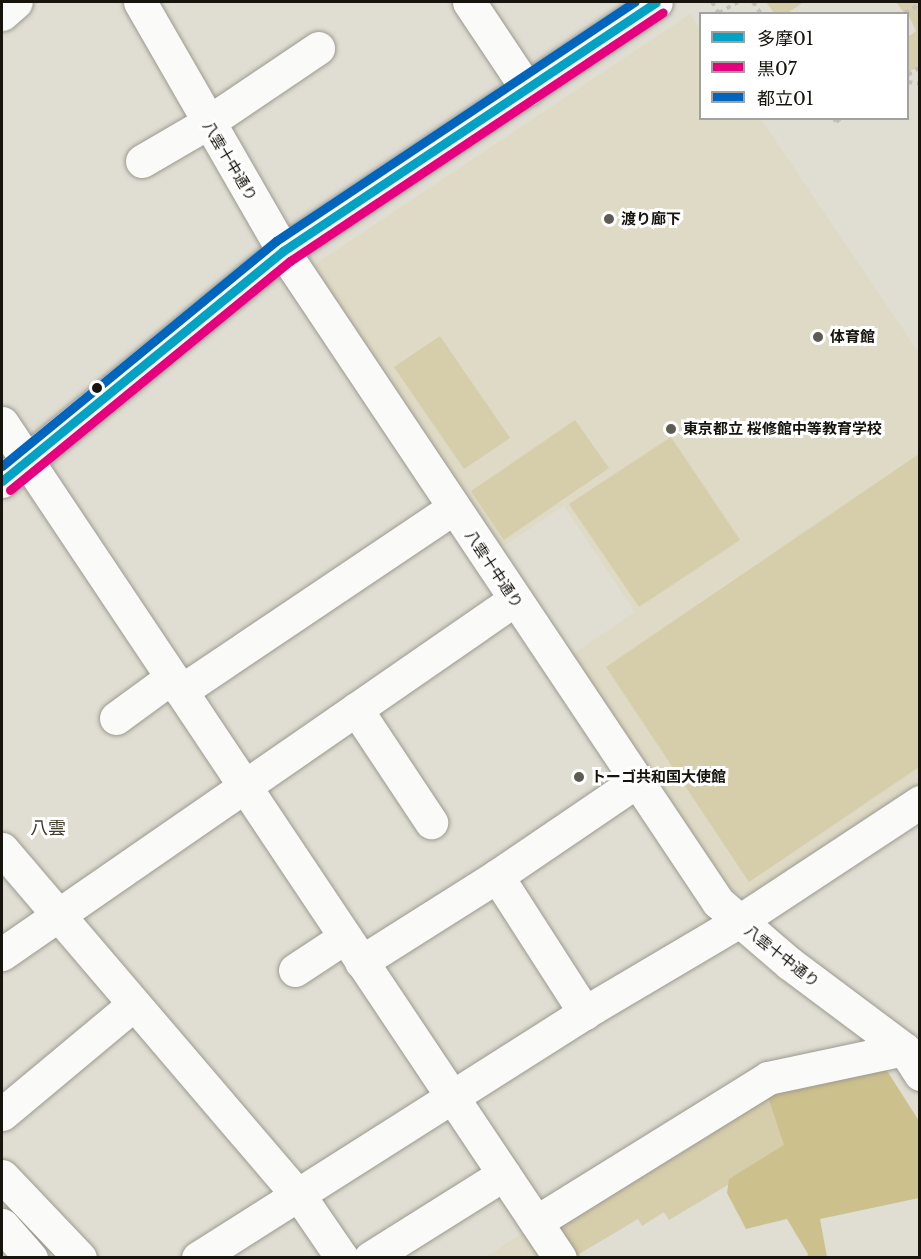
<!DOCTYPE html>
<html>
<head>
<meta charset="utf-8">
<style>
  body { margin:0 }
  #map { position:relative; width:921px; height:1259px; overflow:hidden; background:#e0ded2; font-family:"Libre Baskerville","Noto Sans JP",serif }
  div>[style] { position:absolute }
  .built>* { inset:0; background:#dfdac5 }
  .green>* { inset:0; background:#d6cdaa }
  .forest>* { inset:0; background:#ccc08c }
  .path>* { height:4px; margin-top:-2px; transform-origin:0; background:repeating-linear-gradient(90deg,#c1c0bd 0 4.5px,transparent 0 9px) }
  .roads { filter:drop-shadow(0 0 2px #9c9a91) drop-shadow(0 0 2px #9c9a91) }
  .minor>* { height:33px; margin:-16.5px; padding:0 16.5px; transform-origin:16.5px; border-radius:16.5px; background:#fafaf8 }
  .bus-1>* { height:9px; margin:-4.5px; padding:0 4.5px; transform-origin:4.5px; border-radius:4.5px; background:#01a2c4 }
  .bus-2>* { height:9px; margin:-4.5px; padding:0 4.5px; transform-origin:4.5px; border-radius:4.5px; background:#e5007d }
  .bus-3>* { height:9px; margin:-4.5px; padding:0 4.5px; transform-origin:4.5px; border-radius:4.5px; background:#0065bd }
  .dots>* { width:16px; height:16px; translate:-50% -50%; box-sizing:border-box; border:3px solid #fff; border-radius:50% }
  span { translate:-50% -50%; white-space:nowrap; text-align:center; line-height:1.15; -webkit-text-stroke:6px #fff; paint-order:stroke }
  .street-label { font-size:15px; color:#16140d }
  .poi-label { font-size:15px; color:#16140d; font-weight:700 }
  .left { translate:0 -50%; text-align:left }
  .quarter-label { font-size:18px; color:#413d2b }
  .frame { position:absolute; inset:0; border:3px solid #16140d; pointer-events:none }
  .legend { position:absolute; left:699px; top:12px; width:210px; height:108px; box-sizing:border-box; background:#fff; border:2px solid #a2a19e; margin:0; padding:8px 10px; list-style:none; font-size:18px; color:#16140d }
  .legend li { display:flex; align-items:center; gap:12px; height:30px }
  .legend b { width:30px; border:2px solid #a2a19e }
</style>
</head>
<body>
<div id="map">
  <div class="built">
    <i style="clip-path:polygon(690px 14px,700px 29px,700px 118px,761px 119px,919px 353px,919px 790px,752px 895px,727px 892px,573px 654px,635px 612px,564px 506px,501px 548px,314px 265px)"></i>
    <i style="clip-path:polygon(529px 1229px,548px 1258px,484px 1258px)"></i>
  </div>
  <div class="green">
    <i style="clip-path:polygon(766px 2px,804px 2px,786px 14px,774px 13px)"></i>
    <i style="clip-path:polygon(896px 2px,919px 2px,919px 65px,908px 73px,908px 37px,916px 31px,908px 14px,904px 13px)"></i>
    <i style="clip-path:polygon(440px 336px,510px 438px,464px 469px,394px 367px)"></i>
    <i style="clip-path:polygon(575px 420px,609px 468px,504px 540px,471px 491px)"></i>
    <i style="clip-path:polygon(671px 437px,740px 540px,639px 607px,569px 504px)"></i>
    <i style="clip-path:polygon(919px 454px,919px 767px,749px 882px,606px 667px)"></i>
    <i style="clip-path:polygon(779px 1084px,792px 1147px,669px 1220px,664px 1212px,642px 1226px,638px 1219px,574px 1257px,552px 1221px)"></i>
  </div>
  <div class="forest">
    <i style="clip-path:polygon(884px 1066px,919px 1121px,919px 1198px,820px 1219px,827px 1257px,807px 1257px,808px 1254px,787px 1219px,746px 1229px,727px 1193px,729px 1179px,784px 1145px,764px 1085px)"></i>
  </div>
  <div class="path">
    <i style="left:712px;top:2px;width:13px;rotate:58deg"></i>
    <i style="left:719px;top:13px;width:22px;rotate:-30deg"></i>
    <i style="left:753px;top:2px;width:14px;rotate:56deg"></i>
    <i style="left:905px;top:13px;width:17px;rotate:-31deg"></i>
    <i style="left:908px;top:75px;width:14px;rotate:-34deg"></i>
    <i style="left:908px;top:82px;width:12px;rotate:9deg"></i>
    <i style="left:834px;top:118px;width:4px;rotate:63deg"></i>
    <i style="left:836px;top:122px;width:6px;rotate:-39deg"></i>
  </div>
  <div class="roads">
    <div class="minor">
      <i style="left:140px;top:2px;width:287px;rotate:60.1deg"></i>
      <i style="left:283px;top:251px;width:783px;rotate:56.25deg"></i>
      <i style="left:718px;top:902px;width:94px;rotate:40.7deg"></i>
      <i style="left:789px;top:963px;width:144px;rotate:36.8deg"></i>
      <i style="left:904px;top:1049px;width:30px;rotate:57deg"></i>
      <i style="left:469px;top:2px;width:105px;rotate:56.3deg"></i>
      <i style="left:2px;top:14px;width:18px;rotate:-41deg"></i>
      <i style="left:142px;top:161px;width:75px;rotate:-30.3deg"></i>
      <i style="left:207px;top:123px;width:134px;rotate:-34deg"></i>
      <i style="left:2px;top:423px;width:1004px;rotate:56.25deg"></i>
      <i style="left:2px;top:481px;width:363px;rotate:-39.3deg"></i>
      <i style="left:283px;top:251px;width:448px;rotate:-33.7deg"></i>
      <i style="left:181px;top:691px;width:328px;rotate:-33.9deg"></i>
      <i style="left:356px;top:709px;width:136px;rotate:56.4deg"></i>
      <i style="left:116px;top:718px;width:69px;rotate:-36.2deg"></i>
      <i style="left:2px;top:849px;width:463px;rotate:49.5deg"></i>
      <i style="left:303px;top:1201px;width:69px;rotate:55.6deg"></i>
      <i style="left:497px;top:876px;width:163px;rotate:57.3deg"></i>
      <i style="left:2px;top:954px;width:622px;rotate:-34.66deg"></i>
      <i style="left:361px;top:962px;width:161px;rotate:-32.3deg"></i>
      <i style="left:497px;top:876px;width:169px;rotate:-34.2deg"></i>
      <i style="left:295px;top:970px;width:60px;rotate:-33.4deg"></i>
      <i style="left:2px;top:1114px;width:170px;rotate:-39.8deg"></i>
      <i style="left:2px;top:1176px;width:113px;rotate:46.4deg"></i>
      <i style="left:536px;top:1222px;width:273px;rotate:-31.8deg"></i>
      <i style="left:768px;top:1078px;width:139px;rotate:-12deg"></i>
      <i style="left:2px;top:1225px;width:44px;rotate:48.7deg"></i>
      <i style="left:198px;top:1258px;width:469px;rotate:-32.4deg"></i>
      <i style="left:594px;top:1007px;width:167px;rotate:-30.6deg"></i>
      <i style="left:738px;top:922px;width:218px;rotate:-33.4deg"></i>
      <i style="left:370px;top:1258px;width:158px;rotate:-32.1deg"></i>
    </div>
  </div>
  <div class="bus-1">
    <i style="left:2px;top:481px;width:363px;rotate:-39.3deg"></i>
    <i style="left:283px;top:251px;width:448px;rotate:-33.7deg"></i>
  </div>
  <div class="bus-2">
    <i style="left:10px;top:490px;width:362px;rotate:-39.3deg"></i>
    <i style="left:290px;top:261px;width:448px;rotate:-33.7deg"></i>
  </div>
  <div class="bus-3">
    <i style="left:2px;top:466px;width:355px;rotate:-39.4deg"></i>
    <i style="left:276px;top:241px;width:431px;rotate:-33.7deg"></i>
  </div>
  <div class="dots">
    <i style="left:609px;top:219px;background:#5d5b52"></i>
    <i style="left:818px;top:337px;background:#5d5b52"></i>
    <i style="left:97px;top:388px;background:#16140d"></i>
    <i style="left:671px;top:429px;background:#5d5b52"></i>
    <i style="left:579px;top:777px;background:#5d5b52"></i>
  </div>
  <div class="street-label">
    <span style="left:230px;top:161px;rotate:59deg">八雲十中通り</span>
    <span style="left:494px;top:569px;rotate:56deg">八雲十中通り</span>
    <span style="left:782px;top:956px;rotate:38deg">八雲十中通り</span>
  </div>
  <div class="poi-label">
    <span class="left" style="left:621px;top:219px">渡り廊下</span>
    <span class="left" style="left:830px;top:337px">体育館</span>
    <span class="left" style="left:683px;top:429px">東京都立 桜修館中等教育学校</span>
    <span class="left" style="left:591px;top:777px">トーゴ共和国大使館</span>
  </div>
  <div class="quarter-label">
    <span style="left:48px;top:828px">八雲</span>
  </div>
  <div class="frame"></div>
  <ul class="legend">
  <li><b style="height:8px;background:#01a2c4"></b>多摩01</li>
  <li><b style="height:8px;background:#e5007d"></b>黒07</li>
  <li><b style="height:8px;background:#0065bd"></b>都立01</li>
  </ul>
</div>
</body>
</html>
